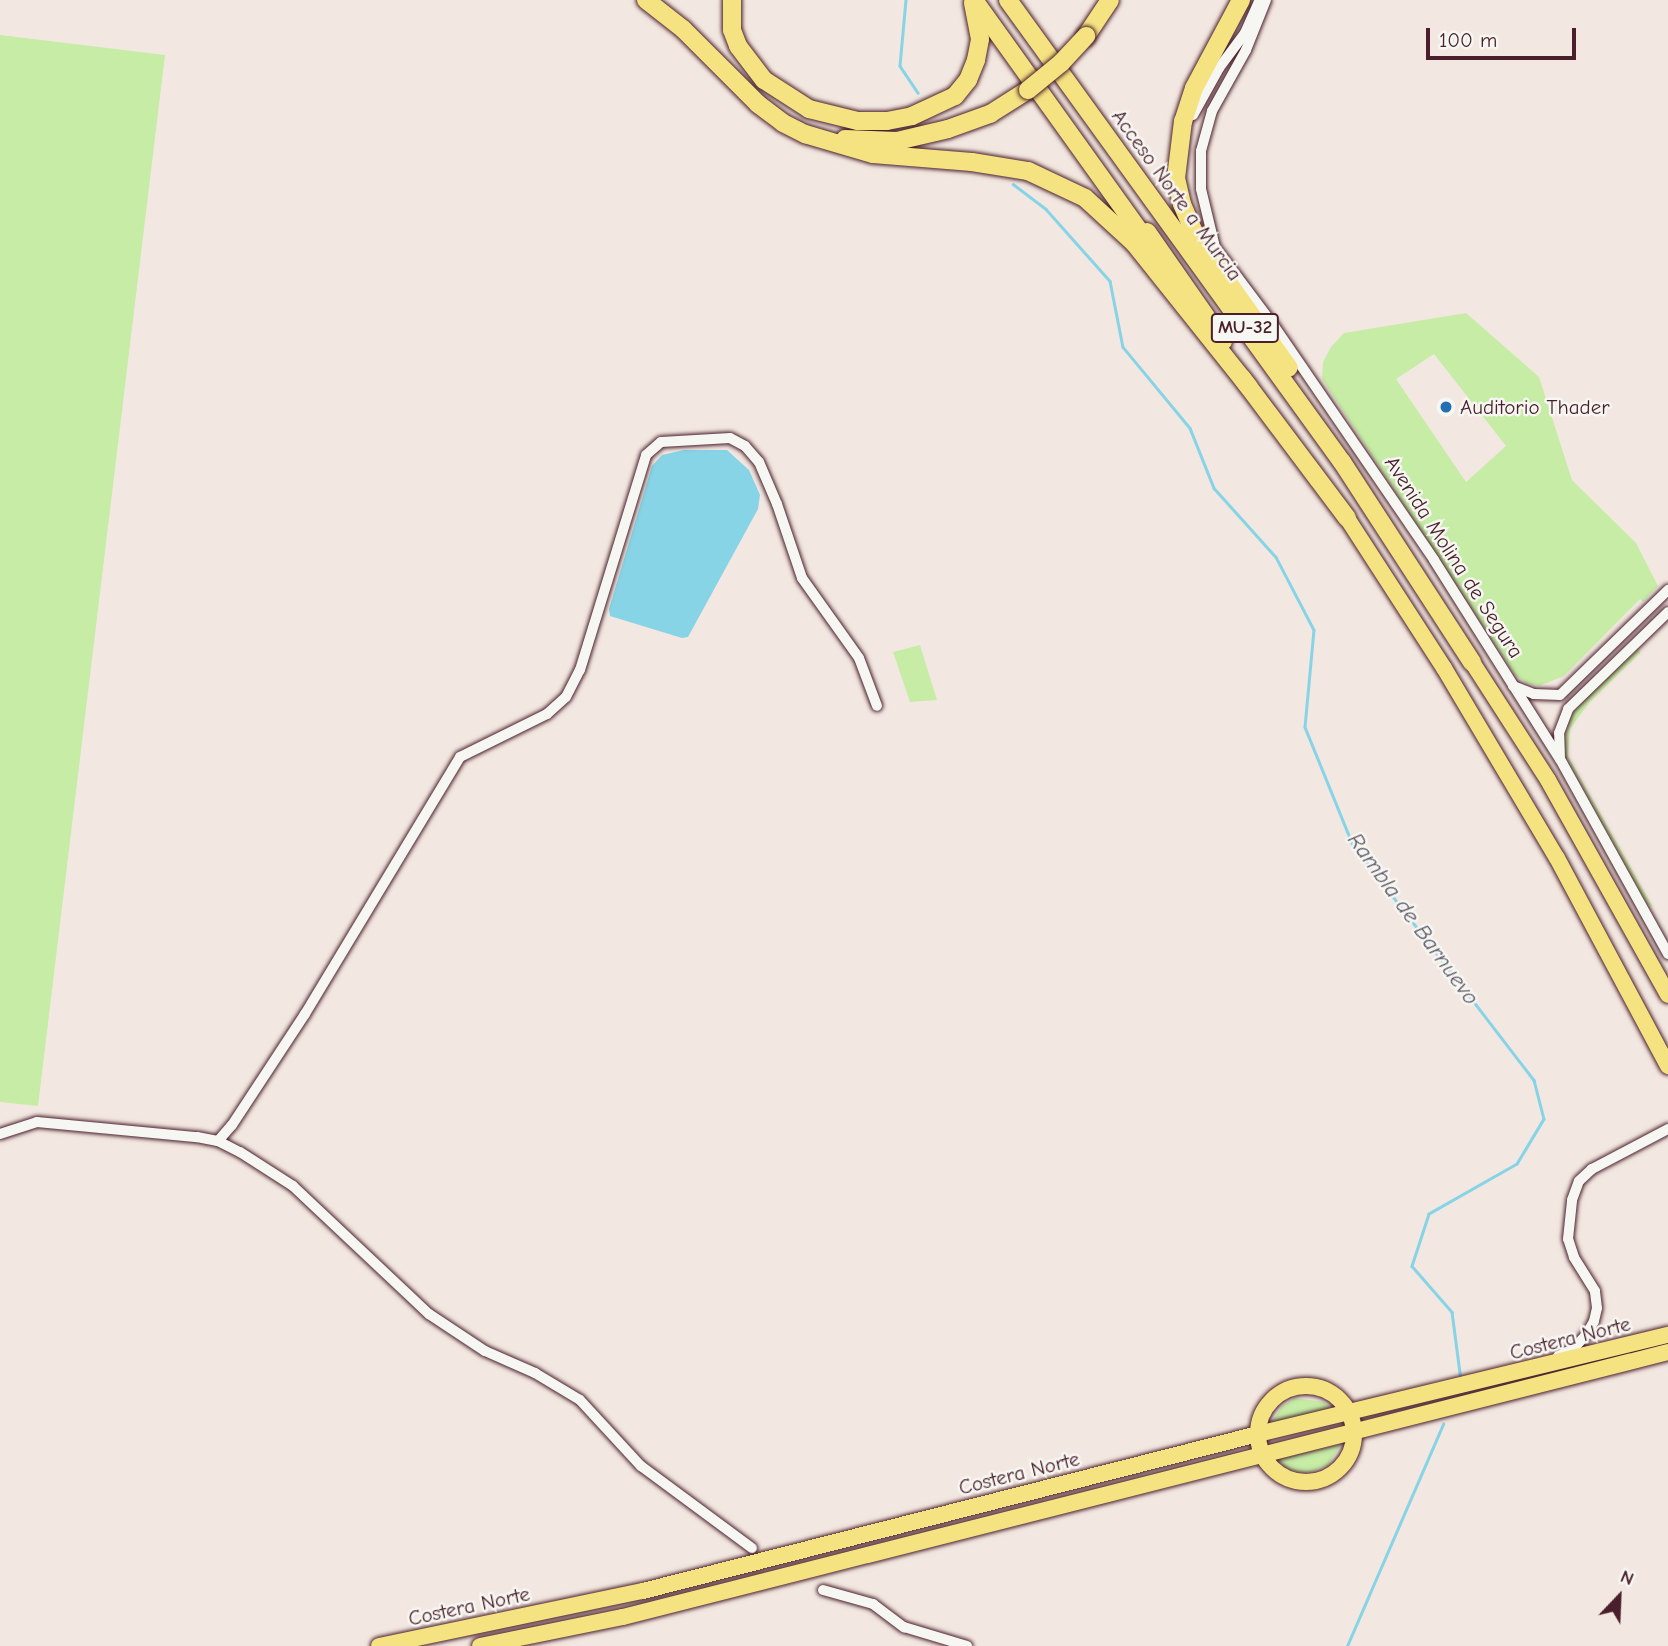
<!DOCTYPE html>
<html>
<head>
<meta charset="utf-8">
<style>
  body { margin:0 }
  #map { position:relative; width:1668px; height:1646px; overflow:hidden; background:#f3e8e1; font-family:"Comic Neue",sans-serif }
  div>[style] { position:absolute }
  .green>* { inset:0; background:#c6eca6 }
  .water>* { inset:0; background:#87d4e6 }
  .stream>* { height:2.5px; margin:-1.25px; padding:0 1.25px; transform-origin:1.25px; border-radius:1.25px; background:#87d4e6 }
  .roads { filter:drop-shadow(0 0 2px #4a1f2b) drop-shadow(0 0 2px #4a1f2b) }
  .minor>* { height:10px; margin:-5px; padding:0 5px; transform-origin:5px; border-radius:5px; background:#f6f6f2 }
  .primary>* { height:16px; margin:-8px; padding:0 8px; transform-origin:8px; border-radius:8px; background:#f5e382 }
  .primary>.ring { margin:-8px; padding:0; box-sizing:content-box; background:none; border:16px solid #f5e382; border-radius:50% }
  .motorway>* { height:18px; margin:-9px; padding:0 9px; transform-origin:9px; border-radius:9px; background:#f5e382 }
  .bridges { filter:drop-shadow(0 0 2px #4a1f2b) drop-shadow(0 0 2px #4a1f2b) }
  .motorway-bridge>* { height:18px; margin:-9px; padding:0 9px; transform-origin:9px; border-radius:9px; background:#f5e382 }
  .dots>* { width:19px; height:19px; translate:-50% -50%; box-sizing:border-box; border:4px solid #f6f6f2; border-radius:50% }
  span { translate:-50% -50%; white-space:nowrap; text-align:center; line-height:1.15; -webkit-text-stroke:5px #f6f6f2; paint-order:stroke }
  .shield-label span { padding:2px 5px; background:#f6f6f2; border:2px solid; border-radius:5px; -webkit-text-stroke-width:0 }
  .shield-label { font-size:19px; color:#4a1f2b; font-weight:700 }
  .street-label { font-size:21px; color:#4a1f2b }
  .poi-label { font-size:21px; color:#4a1f2b }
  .left { translate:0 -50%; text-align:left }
  .water-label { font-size:23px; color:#5c5563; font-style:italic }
  .north { position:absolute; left:1584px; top:1562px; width:70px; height:70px; -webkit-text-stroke:5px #f6f6f2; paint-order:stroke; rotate:23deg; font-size:19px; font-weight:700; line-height:28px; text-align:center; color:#4a1f2b }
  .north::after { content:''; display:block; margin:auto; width:24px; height:32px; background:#4a1f2b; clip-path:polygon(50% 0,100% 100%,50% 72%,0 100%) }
  .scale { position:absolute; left:1426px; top:28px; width:150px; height:32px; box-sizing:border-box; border:4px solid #4a1f2b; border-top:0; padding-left:9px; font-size:21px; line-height:24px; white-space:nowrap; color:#4a1f2b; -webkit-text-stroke:5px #f6f6f2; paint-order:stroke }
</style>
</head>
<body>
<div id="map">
  <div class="green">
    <i style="clip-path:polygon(0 35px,165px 55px,38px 1106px,0 1102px)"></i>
    <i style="clip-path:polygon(evenodd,1466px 313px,1539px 377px,1572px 480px,1636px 543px,1658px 586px,1643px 602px,1640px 599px,1564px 676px,1539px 686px,1526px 683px,1515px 675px,1322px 379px,1323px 362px,1331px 347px,1344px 333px,1466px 313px,1434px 354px,1506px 446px,1466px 482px,1396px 379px,1434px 354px)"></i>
    <i style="clip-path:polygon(920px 645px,937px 700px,910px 702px,893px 652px)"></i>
    <i style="clip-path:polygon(1635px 649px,1639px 649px,1640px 653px,1589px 703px,1570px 729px,1568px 756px,1653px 907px,1647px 904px,1564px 753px,1567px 725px,1577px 706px)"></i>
    <i style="clip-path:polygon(1295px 1398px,1324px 1402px,1333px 1410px,1269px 1426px,1282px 1406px)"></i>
    <i style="clip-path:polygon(1341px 1444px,1328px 1465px,1314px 1471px,1301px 1473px,1286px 1468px,1278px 1459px)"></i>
  </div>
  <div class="water">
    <i style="clip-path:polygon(684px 450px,727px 450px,749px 470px,760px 495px,758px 509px,688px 637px,682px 638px,610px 616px,609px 609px,652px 466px,662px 455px)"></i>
  </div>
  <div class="stream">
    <i style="left:906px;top:0;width:66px;rotate:95.2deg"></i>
    <i style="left:900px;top:66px;width:32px;rotate:56deg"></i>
    <i style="left:1013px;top:184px;width:41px;rotate:37.1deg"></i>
    <i style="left:1046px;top:209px;width:96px;rotate:48.4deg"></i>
    <i style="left:1110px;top:281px;width:67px;rotate:78.9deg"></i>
    <i style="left:1123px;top:347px;width:105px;rotate:50.4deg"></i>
    <i style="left:1190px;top:428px;width:65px;rotate:68.2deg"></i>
    <i style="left:1214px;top:488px;width:93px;rotate:48.1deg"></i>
    <i style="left:1276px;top:557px;width:82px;rotate:62.5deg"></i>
    <i style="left:1314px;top:630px;width:97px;rotate:95.3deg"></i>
    <i style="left:1305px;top:727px;width:125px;rotate:67.9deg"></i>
    <i style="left:1352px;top:843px;width:299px;rotate:52.5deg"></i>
    <i style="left:1534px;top:1080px;width:40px;rotate:75.6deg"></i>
    <i style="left:1544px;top:1119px;width:52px;rotate:121deg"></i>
    <i style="left:1517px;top:1164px;width:101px;rotate:150.4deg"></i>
    <i style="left:1429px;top:1214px;width:55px;rotate:108.1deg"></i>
    <i style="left:1412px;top:1266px;width:61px;rotate:49deg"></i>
    <i style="left:1452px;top:1312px;width:69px;rotate:82.5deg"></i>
    <i style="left:1347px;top:1646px;width:242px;rotate:-66.6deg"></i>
  </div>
  <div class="roads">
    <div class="minor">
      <i style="left:1266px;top:0;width:54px;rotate:111.8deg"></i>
      <i style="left:1246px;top:50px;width:70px;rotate:119.1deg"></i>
      <i style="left:1212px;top:111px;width:41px;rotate:105.4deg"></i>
      <i style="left:1201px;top:151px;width:38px;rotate:90deg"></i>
      <i style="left:1201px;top:189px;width:60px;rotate:76.4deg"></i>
      <i style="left:1215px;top:247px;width:99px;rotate:53.2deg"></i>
      <i style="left:1274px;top:326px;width:283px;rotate:55.6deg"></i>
      <i style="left:1434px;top:560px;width:236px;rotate:57.7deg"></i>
      <i style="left:1560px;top:759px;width:223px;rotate:61deg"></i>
      <i style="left:1193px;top:115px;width:54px;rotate:-61deg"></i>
      <i style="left:1219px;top:68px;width:44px;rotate:-53.4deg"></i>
      <i style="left:1245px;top:33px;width:36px;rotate:-66deg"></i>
      <i style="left:1513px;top:686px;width:22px;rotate:21deg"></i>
      <i style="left:1534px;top:694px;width:26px;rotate:2deg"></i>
      <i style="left:1560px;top:695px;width:151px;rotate:-44.2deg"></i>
      <i style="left:1560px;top:758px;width:25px;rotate:-92deg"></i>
      <i style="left:1559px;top:733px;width:26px;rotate:-69deg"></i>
      <i style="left:1568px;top:709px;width:139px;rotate:-44.1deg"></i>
      <i style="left:0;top:1134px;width:39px;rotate:-18deg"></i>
      <i style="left:37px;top:1122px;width:161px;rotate:5.4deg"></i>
      <i style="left:197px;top:1137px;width:21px;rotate:11deg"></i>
      <i style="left:218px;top:1141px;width:25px;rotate:27deg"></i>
      <i style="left:240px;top:1152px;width:63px;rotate:32.7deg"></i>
      <i style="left:293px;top:1186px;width:187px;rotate:43.3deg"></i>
      <i style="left:429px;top:1314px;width:67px;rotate:33.5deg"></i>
      <i style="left:485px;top:1351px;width:55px;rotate:23.7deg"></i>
      <i style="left:535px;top:1373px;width:52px;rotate:31deg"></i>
      <i style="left:580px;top:1400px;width:90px;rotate:47.3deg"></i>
      <i style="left:641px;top:1466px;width:138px;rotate:36.5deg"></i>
      <i style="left:218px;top:1141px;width:21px;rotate:-49deg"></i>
      <i style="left:232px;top:1125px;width:133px;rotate:-56.7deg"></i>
      <i style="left:305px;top:1014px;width:300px;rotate:-58.9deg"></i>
      <i style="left:460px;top:757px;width:97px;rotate:-26.3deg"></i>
      <i style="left:547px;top:714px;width:25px;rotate:-42deg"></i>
      <i style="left:566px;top:697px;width:30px;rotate:-63deg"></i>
      <i style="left:580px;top:670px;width:225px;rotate:-72.9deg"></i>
      <i style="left:646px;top:455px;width:20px;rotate:-41deg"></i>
      <i style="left:661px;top:442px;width:69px;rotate:-3.3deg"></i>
      <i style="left:730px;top:438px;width:17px;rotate:28deg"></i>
      <i style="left:745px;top:446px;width:21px;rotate:49deg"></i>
      <i style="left:759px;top:462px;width:46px;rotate:66.8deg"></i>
      <i style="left:777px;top:504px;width:78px;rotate:71.3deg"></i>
      <i style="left:802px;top:578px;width:98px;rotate:54.5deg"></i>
      <i style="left:859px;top:658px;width:51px;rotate:69.4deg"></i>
      <i style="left:1558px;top:1356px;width:17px;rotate:-25deg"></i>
      <i style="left:1573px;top:1349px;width:19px;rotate:-47deg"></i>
      <i style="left:1586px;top:1335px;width:16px;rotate:-60deg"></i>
      <i style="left:1594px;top:1321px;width:13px;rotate:-77deg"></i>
      <i style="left:1597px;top:1308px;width:17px;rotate:-97deg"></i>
      <i style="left:1595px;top:1291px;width:40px;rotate:-122deg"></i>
      <i style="left:1574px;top:1257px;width:19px;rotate:-108deg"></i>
      <i style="left:1568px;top:1239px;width:39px;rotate:-84deg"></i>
      <i style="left:1572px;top:1200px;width:20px;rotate:-70deg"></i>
      <i style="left:1579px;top:1181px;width:18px;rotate:-43deg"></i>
      <i style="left:1592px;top:1169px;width:86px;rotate:-27.8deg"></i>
      <i style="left:823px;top:1590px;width:52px;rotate:15.6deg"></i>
      <i style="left:873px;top:1604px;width:39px;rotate:37deg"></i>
      <i style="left:904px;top:1627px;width:66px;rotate:16.8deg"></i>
    </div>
    <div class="primary">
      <i style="left:1347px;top:518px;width:179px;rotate:57.1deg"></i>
      <i style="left:1444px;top:668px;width:221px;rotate:59.3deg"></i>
      <i style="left:1557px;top:858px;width:236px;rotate:61.9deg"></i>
      <i style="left:1472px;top:662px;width:140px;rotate:57.2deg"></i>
      <i style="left:1548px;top:780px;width:246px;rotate:60.8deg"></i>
      <i class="ring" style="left:1258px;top:1386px;width:80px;height:80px"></i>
      <i style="left:379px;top:1646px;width:270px;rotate:-11.8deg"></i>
      <i style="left:643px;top:1591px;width:635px;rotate:-14.32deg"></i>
      <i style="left:1258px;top:1434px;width:422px;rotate:-13.6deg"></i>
      <i style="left:480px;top:1646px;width:146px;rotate:-11.5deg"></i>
      <i style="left:623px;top:1617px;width:1078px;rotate:-14.23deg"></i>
    </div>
    <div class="motorway">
      <i style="left:646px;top:0;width:47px;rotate:38.1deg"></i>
      <i style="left:683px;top:29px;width:106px;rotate:45deg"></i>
      <i style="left:758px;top:104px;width:31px;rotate:37deg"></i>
      <i style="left:783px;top:123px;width:25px;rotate:27deg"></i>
      <i style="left:805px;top:134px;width:71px;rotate:16.4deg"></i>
      <i style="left:873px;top:154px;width:99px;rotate:4.6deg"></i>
      <i style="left:972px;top:162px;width:57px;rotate:9.1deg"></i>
      <i style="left:1028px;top:171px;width:63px;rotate:25.3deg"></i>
      <i style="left:1085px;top:198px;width:67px;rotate:42.6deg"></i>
      <i style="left:1134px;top:243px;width:184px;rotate:51.4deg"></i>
      <i style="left:732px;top:0;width:30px;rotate:90deg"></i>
      <i style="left:732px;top:30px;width:17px;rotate:69deg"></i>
      <i style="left:738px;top:46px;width:43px;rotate:52.6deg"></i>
      <i style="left:764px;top:80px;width:54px;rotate:32.8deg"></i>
      <i style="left:809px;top:109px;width:50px;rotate:13.8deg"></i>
      <i style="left:858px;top:121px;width:29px"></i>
      <i style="left:887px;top:121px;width:25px;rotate:-11deg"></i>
      <i style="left:912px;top:116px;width:47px;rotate:-24.9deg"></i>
      <i style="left:955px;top:96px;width:21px;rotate:-51deg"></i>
      <i style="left:968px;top:80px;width:22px;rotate:-68deg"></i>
      <i style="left:976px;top:60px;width:21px;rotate:-79deg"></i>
      <i style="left:980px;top:39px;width:37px;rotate:-101deg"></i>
      <i style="left:974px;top:0;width:302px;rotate:54.4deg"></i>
      <i style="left:1008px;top:0;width:570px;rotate:54.14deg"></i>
      <i style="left:1342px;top:462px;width:239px;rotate:57deg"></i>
      <i style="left:1241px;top:0;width:100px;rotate:118.1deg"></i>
      <i style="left:1194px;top:88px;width:35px;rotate:108deg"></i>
      <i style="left:1183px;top:121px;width:57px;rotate:97deg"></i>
      <i style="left:1176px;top:178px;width:27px;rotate:77deg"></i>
      <i style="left:1182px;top:204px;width:38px;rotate:67deg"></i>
      <i style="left:1197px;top:239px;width:158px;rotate:54.5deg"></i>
      <i style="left:1086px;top:36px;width:43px;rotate:-56.3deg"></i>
      <i style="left:845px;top:139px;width:52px;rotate:2.2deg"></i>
      <i style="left:897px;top:141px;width:52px;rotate:-13.2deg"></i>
      <i style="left:948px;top:129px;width:45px;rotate:-19.7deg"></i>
      <i style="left:990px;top:114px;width:45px;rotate:-32.3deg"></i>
      <i style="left:1147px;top:232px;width:133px;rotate:55.1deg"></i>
      <i style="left:1242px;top:378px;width:175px;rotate:53.1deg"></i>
    </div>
  </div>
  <div class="bridges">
    <div class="motorway-bridge">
      <i style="left:1028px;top:90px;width:43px;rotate:-39.3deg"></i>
      <i style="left:1061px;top:63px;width:37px;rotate:-47deg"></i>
    </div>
  </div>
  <div class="dots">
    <i style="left:1446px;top:407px;background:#1f6fb2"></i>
  </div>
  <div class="shield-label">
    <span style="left:1245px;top:328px">MU-32</span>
  </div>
  <div class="street-label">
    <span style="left:1177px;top:195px;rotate:54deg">Acceso Norte a Murcia</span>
    <span style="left:1454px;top:557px;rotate:57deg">Avenida Molina de Segura</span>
    <span style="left:1570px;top:1338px;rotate:-14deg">Costera Norte</span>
    <span style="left:1019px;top:1473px;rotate:-14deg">Costera Norte</span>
    <span style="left:469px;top:1606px;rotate:-12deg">Costera Norte</span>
  </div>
  <div class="poi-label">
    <span class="left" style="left:1460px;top:407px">Auditorio Thader</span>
  </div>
  <div class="water-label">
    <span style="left:1413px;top:919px;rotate:54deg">Rambla de Barnuevo</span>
  </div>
  <div class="north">N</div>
  <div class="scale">100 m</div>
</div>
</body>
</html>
